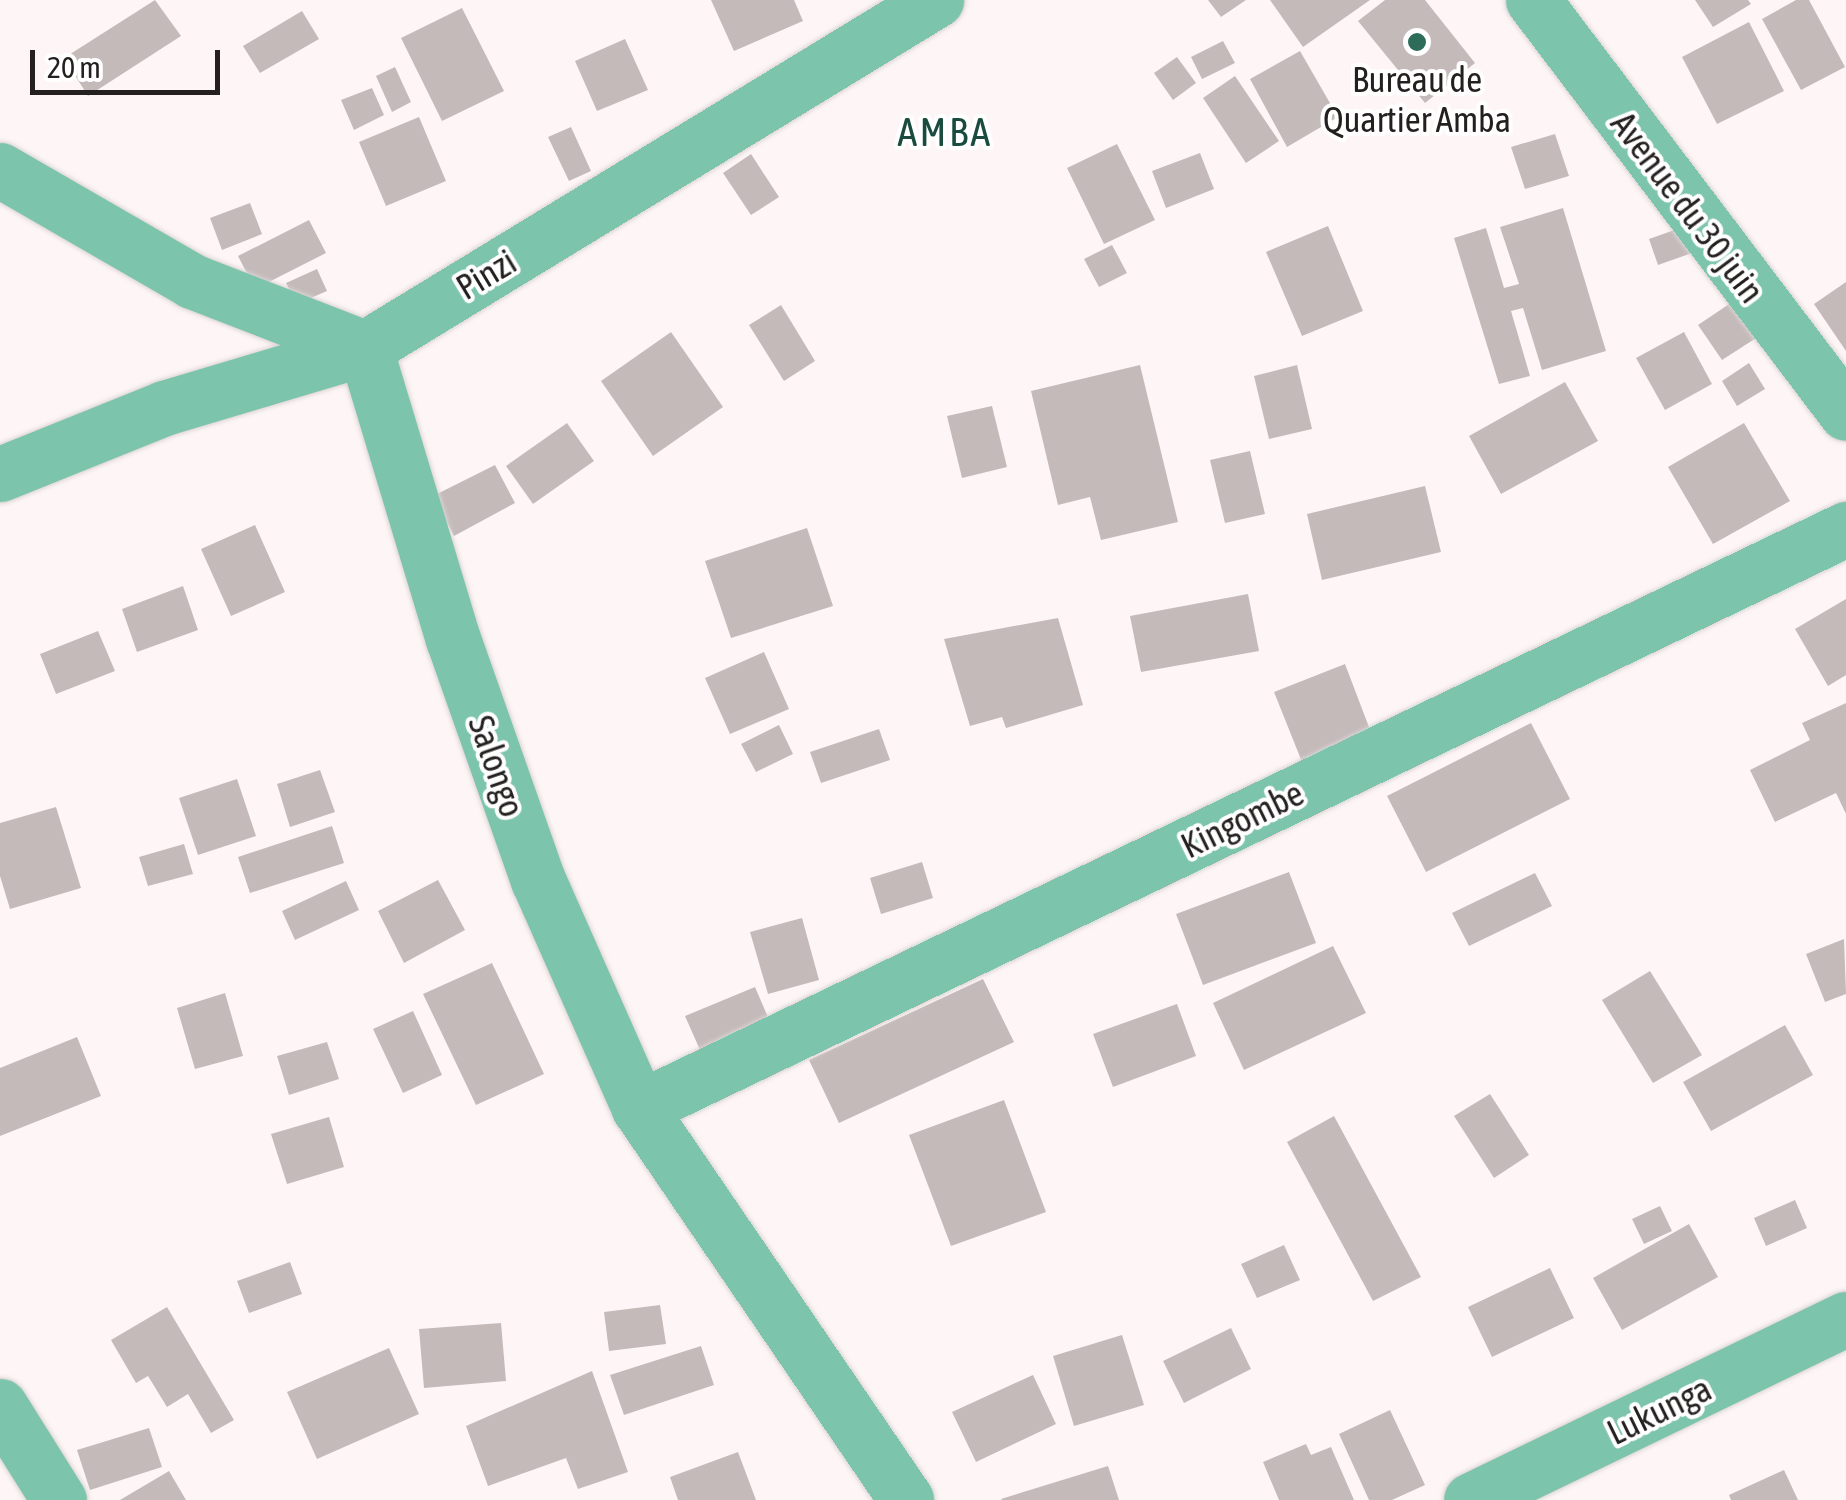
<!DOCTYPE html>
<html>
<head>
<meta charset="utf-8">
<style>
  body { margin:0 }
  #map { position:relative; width:1846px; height:1500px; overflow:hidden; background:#fef6f6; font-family:"Asap Condensed",sans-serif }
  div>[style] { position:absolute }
  .building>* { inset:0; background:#c4baba }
  .roads { filter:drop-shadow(0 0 2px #dbd4d4) drop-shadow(0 0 2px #dbd4d4) }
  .minor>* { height:55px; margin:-27.5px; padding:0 27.5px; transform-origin:27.5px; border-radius:27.5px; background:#7dc4ad }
  .dots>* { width:28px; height:28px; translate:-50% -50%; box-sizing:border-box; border:5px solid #fff; border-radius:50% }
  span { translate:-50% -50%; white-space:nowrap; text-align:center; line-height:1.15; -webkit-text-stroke:8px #fff; paint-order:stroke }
  .poi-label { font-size:35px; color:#23201f }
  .street-label { font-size:35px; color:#23201f }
  .quarter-label { font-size:40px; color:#194c3e; letter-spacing:2.5px }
  .scale { position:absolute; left:30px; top:50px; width:190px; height:45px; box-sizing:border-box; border:5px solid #23201f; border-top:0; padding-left:12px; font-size:30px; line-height:35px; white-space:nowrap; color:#23201f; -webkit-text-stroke:8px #fff; paint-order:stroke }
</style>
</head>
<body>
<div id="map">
  <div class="building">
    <i style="clip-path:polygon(155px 0,181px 36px,88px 96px,64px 58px)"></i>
    <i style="clip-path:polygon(711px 0,794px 0,803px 21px,734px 51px)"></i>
    <i style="clip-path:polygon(1208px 0,1246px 0,1221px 17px)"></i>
    <i style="clip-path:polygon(1270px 0,1370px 0,1303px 47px)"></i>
    <i style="clip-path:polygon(1385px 0,1425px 0,1475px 63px,1425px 103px,1358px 21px)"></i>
    <i style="clip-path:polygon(1695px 0,1748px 0,1751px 4px,1713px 27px)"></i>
    <i style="clip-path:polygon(1796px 0,1809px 0,1845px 67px,1801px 90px,1762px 19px)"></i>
    <i style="clip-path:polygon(462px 8px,504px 91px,442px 121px,401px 38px)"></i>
    <i style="clip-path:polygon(302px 11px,319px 39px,260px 73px,243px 46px)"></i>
    <i style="clip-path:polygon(1749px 22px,1784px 91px,1717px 124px,1682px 57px)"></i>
    <i style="clip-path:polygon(625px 39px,648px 90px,597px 111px,575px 61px)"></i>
    <i style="clip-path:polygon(1223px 41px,1235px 63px,1202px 79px,1191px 57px)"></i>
    <i style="clip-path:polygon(1300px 51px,1338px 117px,1287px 147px,1250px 79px)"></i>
    <i style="clip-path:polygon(1177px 57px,1196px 83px,1173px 100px,1154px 73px)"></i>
    <i style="clip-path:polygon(395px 67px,411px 102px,392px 112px,376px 76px)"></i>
    <i style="clip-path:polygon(1235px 76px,1279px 141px,1246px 163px,1203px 98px)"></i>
    <i style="clip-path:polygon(372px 88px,384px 115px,354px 130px,341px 100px)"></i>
    <i style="clip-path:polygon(419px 117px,446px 181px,386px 206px,359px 142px)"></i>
    <i style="clip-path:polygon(571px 127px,591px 171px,569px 181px,548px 137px)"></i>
    <i style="clip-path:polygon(1555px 134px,1569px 176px,1525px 189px,1511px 147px)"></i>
    <i style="clip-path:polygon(1117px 144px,1155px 220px,1104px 244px,1067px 168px)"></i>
    <i style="clip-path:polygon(1200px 153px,1214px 189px,1166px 208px,1152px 171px)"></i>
    <i style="clip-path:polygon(751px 154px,779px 197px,751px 215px,723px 173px)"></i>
    <i style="clip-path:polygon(250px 203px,262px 234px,222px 250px,210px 218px)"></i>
    <i style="clip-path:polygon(1563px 208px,1606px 351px,1542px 370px,1523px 308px,1511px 311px,1530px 376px,1499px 384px,1454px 238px,1486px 228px,1504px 288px,1519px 284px,1500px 227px)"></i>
    <i style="clip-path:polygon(309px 220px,326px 253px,255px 289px,238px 256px)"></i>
    <i style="clip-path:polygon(1328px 226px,1363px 311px,1302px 336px,1266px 252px)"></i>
    <i style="clip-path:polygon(1683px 227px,1692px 253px,1658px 265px,1649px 239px)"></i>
    <i style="clip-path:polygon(1112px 245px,1127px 273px,1099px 287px,1084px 259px)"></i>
    <i style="clip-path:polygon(317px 269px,327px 291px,297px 304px,286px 283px)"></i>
    <i style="clip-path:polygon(1846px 282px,1846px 351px,1814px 304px)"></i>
    <i style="clip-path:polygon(1741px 296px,1764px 333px,1722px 360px,1698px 325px)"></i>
    <i style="clip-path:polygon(781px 305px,815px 361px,784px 381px,749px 325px)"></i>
    <i style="clip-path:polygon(671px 332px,723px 407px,653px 456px,601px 381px)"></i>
    <i style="clip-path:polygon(1684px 332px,1712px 384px,1665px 410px,1636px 358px)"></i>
    <i style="clip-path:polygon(1749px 363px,1765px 389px,1737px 406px,1722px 381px)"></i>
    <i style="clip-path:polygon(1140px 365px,1178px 522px,1101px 540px,1090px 497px,1058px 505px,1031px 391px)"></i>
    <i style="clip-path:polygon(1297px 365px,1312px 429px,1269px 439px,1254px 376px)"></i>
    <i style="clip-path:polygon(1565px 382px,1598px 441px,1501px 494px,1469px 436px)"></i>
    <i style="clip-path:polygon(992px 406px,1007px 467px,962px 478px,947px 416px)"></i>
    <i style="clip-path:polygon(567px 423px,594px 461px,533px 504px,506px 466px)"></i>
    <i style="clip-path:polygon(1744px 423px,1790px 501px,1713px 544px,1668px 467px)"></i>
    <i style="clip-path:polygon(1250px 451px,1265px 514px,1225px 523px,1210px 460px)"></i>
    <i style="clip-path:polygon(495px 465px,515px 503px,454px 536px,433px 496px)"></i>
    <i style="clip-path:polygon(1425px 486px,1441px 552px,1322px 580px,1307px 514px)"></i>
    <i style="clip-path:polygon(255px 525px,285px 592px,231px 616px,201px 549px)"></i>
    <i style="clip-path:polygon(807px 528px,833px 606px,731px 638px,705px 561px)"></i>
    <i style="clip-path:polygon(183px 586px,198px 630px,137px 652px,122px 609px)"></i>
    <i style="clip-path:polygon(1248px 594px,1259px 651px,1141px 672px,1130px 616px)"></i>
    <i style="clip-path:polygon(1846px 599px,1846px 675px,1828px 686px,1795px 629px)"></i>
    <i style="clip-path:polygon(1058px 618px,1083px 705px,1006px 728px,1002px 717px,970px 726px,944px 639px)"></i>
    <i style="clip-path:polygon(98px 631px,115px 671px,56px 694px,40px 654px)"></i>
    <i style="clip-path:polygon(764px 652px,789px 709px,730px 734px,705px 678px)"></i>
    <i style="clip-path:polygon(1345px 664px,1372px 735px,1302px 762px,1274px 692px)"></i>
    <i style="clip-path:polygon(1846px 703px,1846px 814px,1836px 793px,1775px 822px,1750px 770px,1810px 740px,1802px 723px)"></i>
    <i style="clip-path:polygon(1531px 723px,1570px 799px,1426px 872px,1387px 796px)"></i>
    <i style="clip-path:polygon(779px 725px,793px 754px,756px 772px,741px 744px)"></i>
    <i style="clip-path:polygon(879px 729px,890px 760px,821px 783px,810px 752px)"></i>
    <i style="clip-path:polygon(320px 770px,335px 812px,290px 827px,277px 784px)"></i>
    <i style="clip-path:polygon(237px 779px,256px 836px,198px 855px,179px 798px)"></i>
    <i style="clip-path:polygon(56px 807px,81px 888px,10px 909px,0 876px,0 823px)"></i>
    <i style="clip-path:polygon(332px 826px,344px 863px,250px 893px,238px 857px)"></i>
    <i style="clip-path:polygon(184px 844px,193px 874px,148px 886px,139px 857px)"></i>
    <i style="clip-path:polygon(922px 862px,933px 898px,881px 914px,870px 878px)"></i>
    <i style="clip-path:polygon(1289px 872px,1316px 943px,1203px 985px,1176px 914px)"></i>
    <i style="clip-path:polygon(1535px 873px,1552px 906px,1469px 946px,1452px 913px)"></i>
    <i style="clip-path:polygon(438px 880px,465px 930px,404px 963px,378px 911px)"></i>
    <i style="clip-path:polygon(346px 881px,359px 910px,295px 940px,282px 911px)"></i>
    <i style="clip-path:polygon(802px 918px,819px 980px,768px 994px,750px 932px)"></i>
    <i style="clip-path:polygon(1844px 939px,1846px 994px,1825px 1002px,1806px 954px)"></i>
    <i style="clip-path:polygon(1333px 946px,1366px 1013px,1244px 1070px,1213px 1003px)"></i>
    <i style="clip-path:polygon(492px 963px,544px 1074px,476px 1105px,423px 994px)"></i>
    <i style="clip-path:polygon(1650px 971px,1702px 1055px,1653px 1083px,1602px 1000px)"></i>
    <i style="clip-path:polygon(983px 979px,1014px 1042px,839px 1123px,809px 1060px)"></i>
    <i style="clip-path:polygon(755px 987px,773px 1029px,704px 1059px,685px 1016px)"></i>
    <i style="clip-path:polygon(225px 993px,243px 1056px,195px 1069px,177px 1008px)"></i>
    <i style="clip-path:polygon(1177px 1004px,1196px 1056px,1113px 1087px,1093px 1034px)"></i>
    <i style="clip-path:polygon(413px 1011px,442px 1075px,403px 1093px,373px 1029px)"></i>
    <i style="clip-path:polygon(1785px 1025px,1813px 1075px,1711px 1131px,1683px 1082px)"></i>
    <i style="clip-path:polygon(77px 1037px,101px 1096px,0 1136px,0 1068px)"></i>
    <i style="clip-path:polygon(327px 1042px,339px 1079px,289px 1095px,277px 1056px)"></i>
    <i style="clip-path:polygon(1490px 1094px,1529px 1155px,1494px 1178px,1454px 1116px)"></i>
    <i style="clip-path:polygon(1004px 1100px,1046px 1212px,951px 1246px,909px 1135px)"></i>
    <i style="clip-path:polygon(1334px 1116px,1421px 1277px,1373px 1301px,1287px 1142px)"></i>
    <i style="clip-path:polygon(329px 1117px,344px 1167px,287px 1184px,271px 1134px)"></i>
    <i style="clip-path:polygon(1795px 1200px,1807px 1228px,1766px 1246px,1754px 1218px)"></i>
    <i style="clip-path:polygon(1660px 1206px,1672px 1231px,1644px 1244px,1632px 1219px)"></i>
    <i style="clip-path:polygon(1689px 1224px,1718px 1277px,1622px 1330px,1593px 1278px)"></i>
    <i style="clip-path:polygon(1284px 1245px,1300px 1280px,1257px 1298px,1241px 1264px)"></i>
    <i style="clip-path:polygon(290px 1262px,302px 1294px,249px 1313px,237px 1281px)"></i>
    <i style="clip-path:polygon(1550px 1268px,1574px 1318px,1492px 1357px,1468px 1307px)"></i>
    <i style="clip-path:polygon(660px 1305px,666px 1344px,609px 1351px,604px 1312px)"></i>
    <i style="clip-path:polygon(167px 1307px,234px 1420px,211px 1433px,188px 1394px,167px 1407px,148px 1376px,136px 1383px,111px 1340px)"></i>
    <i style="clip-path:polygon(501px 1323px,506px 1381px,424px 1388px,419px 1329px)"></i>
    <i style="clip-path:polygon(1231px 1328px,1251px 1369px,1184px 1403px,1163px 1361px)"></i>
    <i style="clip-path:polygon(1122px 1335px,1144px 1405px,1074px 1426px,1053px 1356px)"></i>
    <i style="clip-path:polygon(701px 1346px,714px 1385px,624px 1415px,610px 1375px)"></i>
    <i style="clip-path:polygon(389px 1348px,419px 1414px,317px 1459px,287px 1392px)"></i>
    <i style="clip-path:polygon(592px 1371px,628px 1472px,578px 1489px,566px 1458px,488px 1486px,466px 1426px)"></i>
    <i style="clip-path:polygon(1033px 1375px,1056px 1424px,976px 1462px,952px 1412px)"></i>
    <i style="clip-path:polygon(1390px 1410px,1425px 1485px,1392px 1500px,1369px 1500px,1339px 1434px)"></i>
    <i style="clip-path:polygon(149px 1428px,162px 1467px,90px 1490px,77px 1450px)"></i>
    <i style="clip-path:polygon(1306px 1444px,1311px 1455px,1331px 1447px,1354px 1500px,1279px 1500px,1263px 1462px)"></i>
    <i style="clip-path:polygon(738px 1452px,756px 1500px,678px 1500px,670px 1477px)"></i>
    <i style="clip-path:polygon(1108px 1466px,1119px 1500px,1002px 1500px,1001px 1499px)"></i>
    <i style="clip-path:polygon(1784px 1470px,1798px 1500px,1731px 1500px,1729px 1495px)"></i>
    <i style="clip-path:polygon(169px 1471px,186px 1500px,120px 1500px)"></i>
  </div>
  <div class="roads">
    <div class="minor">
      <i style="left:1533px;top:0;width:518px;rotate:52.84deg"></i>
      <i style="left:0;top:170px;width:222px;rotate:30deg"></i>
      <i style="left:192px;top:281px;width:186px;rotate:21.2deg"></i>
      <i style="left:365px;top:348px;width:304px;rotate:73.2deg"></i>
      <i style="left:453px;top:639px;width:256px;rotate:70.6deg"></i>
      <i style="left:538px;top:880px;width:249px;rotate:66.1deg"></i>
      <i style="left:639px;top:1108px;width:474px;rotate:55.7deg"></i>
      <i style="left:0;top:474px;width:177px;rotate:-21.9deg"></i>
      <i style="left:164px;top:408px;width:210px;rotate:-16.6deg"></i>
      <i style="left:365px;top:348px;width:669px;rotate:-31.36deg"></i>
      <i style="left:639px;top:1108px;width:1339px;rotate:-25.63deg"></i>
      <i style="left:0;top:1406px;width:111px;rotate:57.9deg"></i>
      <i style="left:1471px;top:1500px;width:416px;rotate:-25.8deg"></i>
    </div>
  </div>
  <div class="dots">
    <i style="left:1417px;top:42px;background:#2c6c59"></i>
  </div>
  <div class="poi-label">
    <span style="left:1417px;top:99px">Bureau de<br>Quartier Amba</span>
  </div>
  <div class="street-label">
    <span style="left:1688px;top:207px;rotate:53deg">Avenue du 30 juin</span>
    <span style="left:486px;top:274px;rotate:-31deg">Pinzi</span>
    <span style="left:497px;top:766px;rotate:71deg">Salongo</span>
    <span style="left:1242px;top:819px;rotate:-26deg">Kingombe</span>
    <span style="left:1659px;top:1410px;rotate:-26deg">Lukunga</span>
  </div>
  <div class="quarter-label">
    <span style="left:945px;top:132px">AMBA</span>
  </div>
  <div class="scale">20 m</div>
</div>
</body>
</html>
